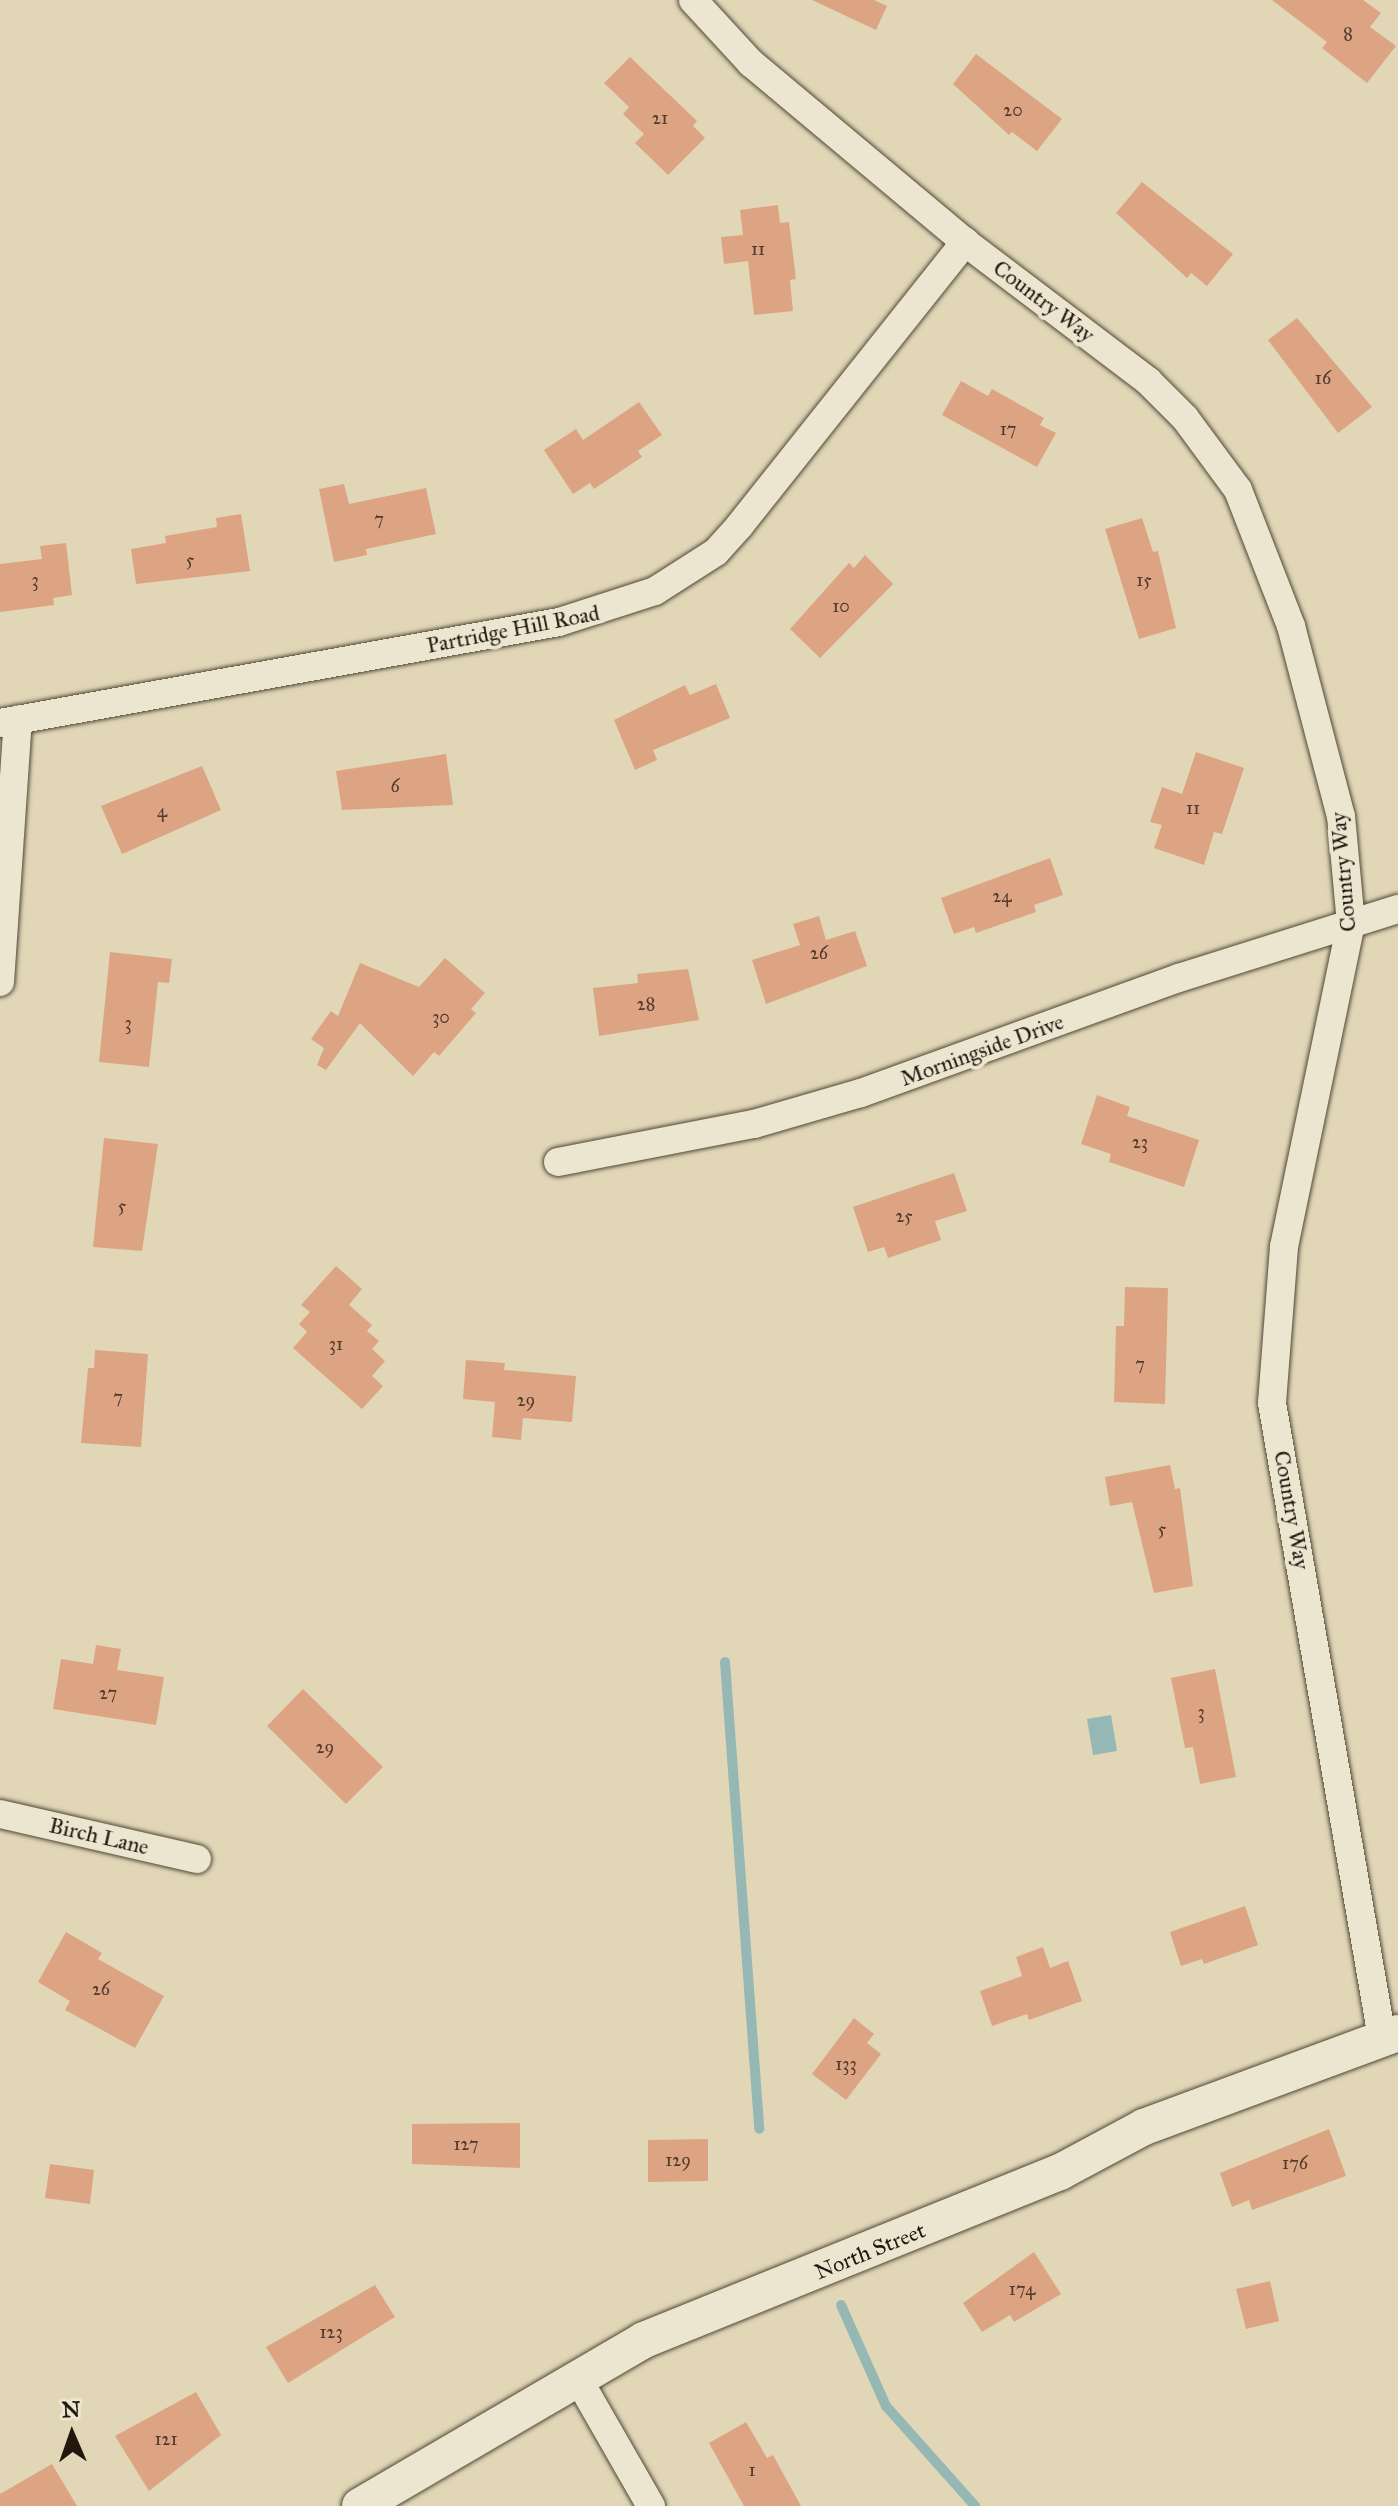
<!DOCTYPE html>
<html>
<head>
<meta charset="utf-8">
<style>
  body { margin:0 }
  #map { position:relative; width:1398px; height:2506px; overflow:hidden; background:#e1d7b6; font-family:"IM FELL Great Primer",serif }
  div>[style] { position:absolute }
  .water>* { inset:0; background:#96b8b5 }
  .stream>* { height:10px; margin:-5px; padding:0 5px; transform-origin:5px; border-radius:5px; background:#96b8b5 }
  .building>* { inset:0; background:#dda484 }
  .roads { filter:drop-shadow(0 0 2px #514739) drop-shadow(0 0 2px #514739) }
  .minor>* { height:28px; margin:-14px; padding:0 14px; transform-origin:14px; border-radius:14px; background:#ece5d0 }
  .tertiary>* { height:36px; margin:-18px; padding:0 18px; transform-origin:18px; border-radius:18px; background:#ece5d0 }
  span { translate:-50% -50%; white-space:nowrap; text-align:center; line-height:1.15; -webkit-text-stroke:8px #ece5d0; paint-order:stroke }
  .number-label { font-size:18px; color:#503a2c }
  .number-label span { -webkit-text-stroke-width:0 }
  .street-label { font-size:22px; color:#21170f }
  .north { position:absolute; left:32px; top:2394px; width:80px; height:80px; -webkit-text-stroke:6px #ece5d0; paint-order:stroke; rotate:358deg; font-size:22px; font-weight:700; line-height:32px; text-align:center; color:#21170f }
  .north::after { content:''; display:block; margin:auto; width:28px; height:36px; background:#21170f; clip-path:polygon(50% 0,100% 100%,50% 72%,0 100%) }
</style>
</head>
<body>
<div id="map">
  <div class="water">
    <i style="clip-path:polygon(1111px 1715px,1117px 1751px,1093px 1755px,1087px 1719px)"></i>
  </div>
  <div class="stream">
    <i style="left:725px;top:1662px;width:468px;rotate:85.8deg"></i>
    <i style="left:841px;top:2305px;width:111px;rotate:66deg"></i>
    <i style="left:886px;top:2406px;width:134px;rotate:48.3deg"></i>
  </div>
  <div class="building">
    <i style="clip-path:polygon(812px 0,874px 0,887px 6px,876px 30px)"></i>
    <i style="clip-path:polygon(1272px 0,1363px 0,1381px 13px,1370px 27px,1396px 46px,1367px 83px,1322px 48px,1327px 42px)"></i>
    <i style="clip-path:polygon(976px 54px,1062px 119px,1037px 151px,1012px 132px,1009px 135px,953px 84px)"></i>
    <i style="clip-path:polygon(630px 57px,697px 121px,693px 126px,705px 138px,668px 175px,635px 143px,644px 134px,623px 114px,629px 107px,604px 83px)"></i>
    <i style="clip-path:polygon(1142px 182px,1233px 254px,1207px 286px,1191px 273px,1187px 278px,1116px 213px)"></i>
    <i style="clip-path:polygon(778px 205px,780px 223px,789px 222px,796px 279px,790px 280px,793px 311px,754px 315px,748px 261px,724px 264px,721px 237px,743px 235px,740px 210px)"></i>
    <i style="clip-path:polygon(1297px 318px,1372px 407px,1338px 433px,1268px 340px)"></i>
    <i style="clip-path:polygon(961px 381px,988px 396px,992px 389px,1044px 418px,1040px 425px,1056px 433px,1037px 467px,942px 415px)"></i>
    <i style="clip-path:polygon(639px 402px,662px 435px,638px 451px,642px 457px,594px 489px,590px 483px,573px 494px,544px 450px,576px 429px,583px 440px)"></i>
    <i style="clip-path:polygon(344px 484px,349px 504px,426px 488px,436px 534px,366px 549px,367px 555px,334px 562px,319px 489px)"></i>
    <i style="clip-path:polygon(241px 514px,250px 571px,136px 584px,131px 549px,166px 543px,165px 536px,217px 527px,216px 518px)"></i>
    <i style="clip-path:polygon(1142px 518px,1153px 552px,1158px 551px,1176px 628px,1139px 639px,1105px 529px)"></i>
    <i style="clip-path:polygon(66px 543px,72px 595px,53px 598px,54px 605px,0 612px,0 564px,42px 559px,40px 546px)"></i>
    <i style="clip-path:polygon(865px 555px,893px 584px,820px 658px,790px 629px,849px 563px,854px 568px)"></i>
    <i style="clip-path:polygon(716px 684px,730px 718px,653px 750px,657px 760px,635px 770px,614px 720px,685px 685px,690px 695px)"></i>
    <i style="clip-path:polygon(1196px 752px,1244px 768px,1222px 834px,1214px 832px,1204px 865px,1154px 848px,1162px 825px,1150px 822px,1162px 787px,1182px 794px)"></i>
    <i style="clip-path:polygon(446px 754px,453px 805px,342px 810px,336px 771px)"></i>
    <i style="clip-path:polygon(202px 766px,221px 810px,122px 854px,101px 806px)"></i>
    <i style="clip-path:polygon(1050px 858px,1063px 895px,1034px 905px,1036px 912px,976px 933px,974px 927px,954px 934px,941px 898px)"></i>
    <i style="clip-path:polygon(819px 916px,826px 940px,855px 931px,867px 966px,766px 1004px,752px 960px,800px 945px,793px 924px)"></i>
    <i style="clip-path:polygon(110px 952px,172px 959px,169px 983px,158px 982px,149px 1067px,99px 1062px)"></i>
    <i style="clip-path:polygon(445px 958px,485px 993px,471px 1009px,476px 1013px,439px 1056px,434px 1052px,413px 1076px,360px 1023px,326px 1070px,317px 1065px,324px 1048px,311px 1039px,331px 1011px,338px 1016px,360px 963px,419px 987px)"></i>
    <i style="clip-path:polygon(688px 969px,699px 1020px,599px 1036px,593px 988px,638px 983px,637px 974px)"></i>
    <i style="clip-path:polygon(1097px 1095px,1130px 1107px,1127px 1116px,1199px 1140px,1184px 1187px,1109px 1162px,1111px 1154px,1081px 1144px)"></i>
    <i style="clip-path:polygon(104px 1138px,158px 1144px,142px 1251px,93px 1247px)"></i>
    <i style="clip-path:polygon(954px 1173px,967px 1211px,935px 1221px,941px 1240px,888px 1258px,884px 1247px,868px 1252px,853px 1207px)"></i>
    <i style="clip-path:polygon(336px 1266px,362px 1289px,349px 1305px,372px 1325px,367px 1331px,379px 1341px,372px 1349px,385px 1361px,372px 1376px,383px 1386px,362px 1409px,293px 1348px,307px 1332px,299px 1324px,310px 1312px,301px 1305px)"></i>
    <i style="clip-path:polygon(1125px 1287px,1168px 1288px,1165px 1404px,1114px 1402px,1116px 1326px,1124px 1326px)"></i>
    <i style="clip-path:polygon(95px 1350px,148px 1354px,141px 1447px,81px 1443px,88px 1368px,94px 1368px)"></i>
    <i style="clip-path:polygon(466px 1360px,505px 1363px,504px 1370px,576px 1376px,572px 1422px,523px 1418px,521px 1440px,492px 1437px,495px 1402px,463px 1399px)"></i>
    <i style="clip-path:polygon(1170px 1465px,1175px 1489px,1180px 1488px,1193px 1586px,1154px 1593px,1132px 1502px,1110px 1506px,1105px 1477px)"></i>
    <i style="clip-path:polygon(96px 1645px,121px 1649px,117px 1670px,164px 1677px,156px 1725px,53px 1709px,61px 1659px,93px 1664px)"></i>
    <i style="clip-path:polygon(1215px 1669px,1236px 1777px,1200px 1784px,1193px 1747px,1185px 1748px,1171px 1678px)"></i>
    <i style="clip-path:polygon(303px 1689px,383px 1767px,346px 1804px,267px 1726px)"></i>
    <i style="clip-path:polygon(1245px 1906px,1258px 1945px,1204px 1964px,1202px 1959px,1181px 1966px,1170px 1932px)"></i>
    <i style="clip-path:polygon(66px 1932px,102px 1953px,98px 1959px,164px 1996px,135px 2048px,65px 2010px,70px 2001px,38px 1982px)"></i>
    <i style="clip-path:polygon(1043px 1947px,1050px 1968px,1068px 1961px,1082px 2001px,1029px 2020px,1027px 2014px,992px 2026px,980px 1991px,1022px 1976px,1016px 1957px)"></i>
    <i style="clip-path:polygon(854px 2018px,874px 2034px,867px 2043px,881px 2054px,846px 2100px,812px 2074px)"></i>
    <i style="clip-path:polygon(520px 2123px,520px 2168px,412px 2164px,412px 2124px)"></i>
    <i style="clip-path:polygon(1329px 2129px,1346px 2176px,1252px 2210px,1249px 2200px,1232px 2207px,1220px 2173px)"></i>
    <i style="clip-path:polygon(708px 2139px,708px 2181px,648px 2182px,648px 2140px)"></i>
    <i style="clip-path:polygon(50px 2164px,94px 2170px,90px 2204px,45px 2198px)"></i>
    <i style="clip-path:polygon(1034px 2252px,1061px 2294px,1014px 2322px,1010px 2315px,982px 2332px,963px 2303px)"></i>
    <i style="clip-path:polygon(1270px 2281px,1279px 2321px,1246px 2329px,1236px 2289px)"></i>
    <i style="clip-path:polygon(375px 2285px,395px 2317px,288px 2383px,266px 2347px)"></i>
    <i style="clip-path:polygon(196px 2392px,221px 2435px,149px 2491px,115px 2436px)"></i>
    <i style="clip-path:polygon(746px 2422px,767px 2458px,773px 2455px,801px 2506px,744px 2506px,709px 2443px)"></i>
    <i style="clip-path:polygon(52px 2464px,77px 2506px,0 2506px,0 2494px)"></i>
  </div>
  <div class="roads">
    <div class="minor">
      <i style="left:693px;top:0;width:86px;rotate:47.4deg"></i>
      <i style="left:751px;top:63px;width:279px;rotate:39.9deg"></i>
      <i style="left:965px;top:242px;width:230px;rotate:37.2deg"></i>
      <i style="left:1148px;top:381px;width:52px;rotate:45deg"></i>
      <i style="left:1185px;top:418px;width:89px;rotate:53.6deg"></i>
      <i style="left:1238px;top:490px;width:146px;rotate:68.7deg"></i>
      <i style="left:1291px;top:626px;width:196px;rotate:75.3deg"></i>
      <i style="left:1341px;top:816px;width:107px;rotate:84.7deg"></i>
      <i style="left:1351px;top:923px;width:331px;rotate:101.7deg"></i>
      <i style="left:1284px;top:1247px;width:156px;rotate:94.4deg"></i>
      <i style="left:1272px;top:1403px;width:644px;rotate:80.17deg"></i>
      <i style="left:0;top:723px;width:568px;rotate:-10.24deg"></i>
      <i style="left:559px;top:622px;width:101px;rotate:-17.9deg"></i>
      <i style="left:655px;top:591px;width:72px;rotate:-32.6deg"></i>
      <i style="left:716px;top:552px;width:36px;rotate:-48deg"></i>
      <i style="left:740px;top:525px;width:362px;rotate:-51.5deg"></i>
      <i style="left:0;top:982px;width:263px;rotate:-86.1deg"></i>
      <i style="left:558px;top:1162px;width:200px;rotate:-11deg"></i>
      <i style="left:754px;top:1124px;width:111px;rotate:-16.2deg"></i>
      <i style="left:861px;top:1093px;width:338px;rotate:-19.9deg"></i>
      <i style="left:1179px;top:978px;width:230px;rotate:-17.5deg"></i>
      <i style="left:0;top:1814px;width:202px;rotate:12.9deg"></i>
      <i style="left:577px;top:2377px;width:149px;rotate:60.2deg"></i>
    </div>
    <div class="tertiary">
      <i style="left:360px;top:2506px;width:329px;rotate:-30.3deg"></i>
      <i style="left:644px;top:2340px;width:449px;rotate:-22deg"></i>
      <i style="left:1060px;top:2172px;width:95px;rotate:-28.2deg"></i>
      <i style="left:1144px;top:2127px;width:271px;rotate:-20.3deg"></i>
    </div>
  </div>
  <div class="number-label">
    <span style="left:1348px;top:34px">8</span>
    <span style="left:1013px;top:110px">20</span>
    <span style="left:660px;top:118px">21</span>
    <span style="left:758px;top:249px">11</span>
    <span style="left:1323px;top:378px">16</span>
    <span style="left:1008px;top:429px">17</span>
    <span style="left:379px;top:519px">7</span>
    <span style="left:190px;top:560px">5</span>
    <span style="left:35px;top:580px">3</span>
    <span style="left:1144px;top:580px">15</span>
    <span style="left:841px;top:606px">10</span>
    <span style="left:395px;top:786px">6</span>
    <span style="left:1193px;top:808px">11</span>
    <span style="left:162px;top:811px">4</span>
    <span style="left:1002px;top:896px">24</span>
    <span style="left:819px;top:953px">26</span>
    <span style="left:646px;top:1004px">28</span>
    <span style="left:441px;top:1017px">30</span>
    <span style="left:128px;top:1023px">3</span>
    <span style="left:1140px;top:1142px">23</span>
    <span style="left:122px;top:1206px">5</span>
    <span style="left:904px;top:1216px">25</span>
    <span style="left:336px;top:1344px">31</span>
    <span style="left:1140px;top:1364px">7</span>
    <span style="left:118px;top:1397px">7</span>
    <span style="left:526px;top:1400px">29</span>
    <span style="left:1162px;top:1529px">5</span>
    <span style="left:108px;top:1693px">27</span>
    <span style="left:1201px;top:1712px">3</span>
    <span style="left:325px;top:1747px">29</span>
    <span style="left:101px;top:1989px">26</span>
    <span style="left:846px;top:2064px">133</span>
    <span style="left:466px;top:2144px">127</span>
    <span style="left:678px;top:2160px">129</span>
    <span style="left:1295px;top:2163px">176</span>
    <span style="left:1022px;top:2289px">174</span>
    <span style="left:331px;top:2332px">123</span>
    <span style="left:166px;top:2439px">121</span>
    <span style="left:752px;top:2470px">1</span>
  </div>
  <div class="street-label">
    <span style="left:1044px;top:301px;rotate:37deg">Country Way</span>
    <span style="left:513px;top:629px;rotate:-11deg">Partridge Hill Road</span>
    <span style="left:1343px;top:872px;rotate:-95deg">Country Way</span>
    <span style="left:982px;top:1050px;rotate:-20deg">Morningside Drive</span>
    <span style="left:1292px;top:1510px;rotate:80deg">Country Way</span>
    <span style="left:99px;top:1836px;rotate:13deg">Birch Lane</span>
    <span style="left:870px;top:2251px;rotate:-22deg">North Street</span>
  </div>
  <div class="north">N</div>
</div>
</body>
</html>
